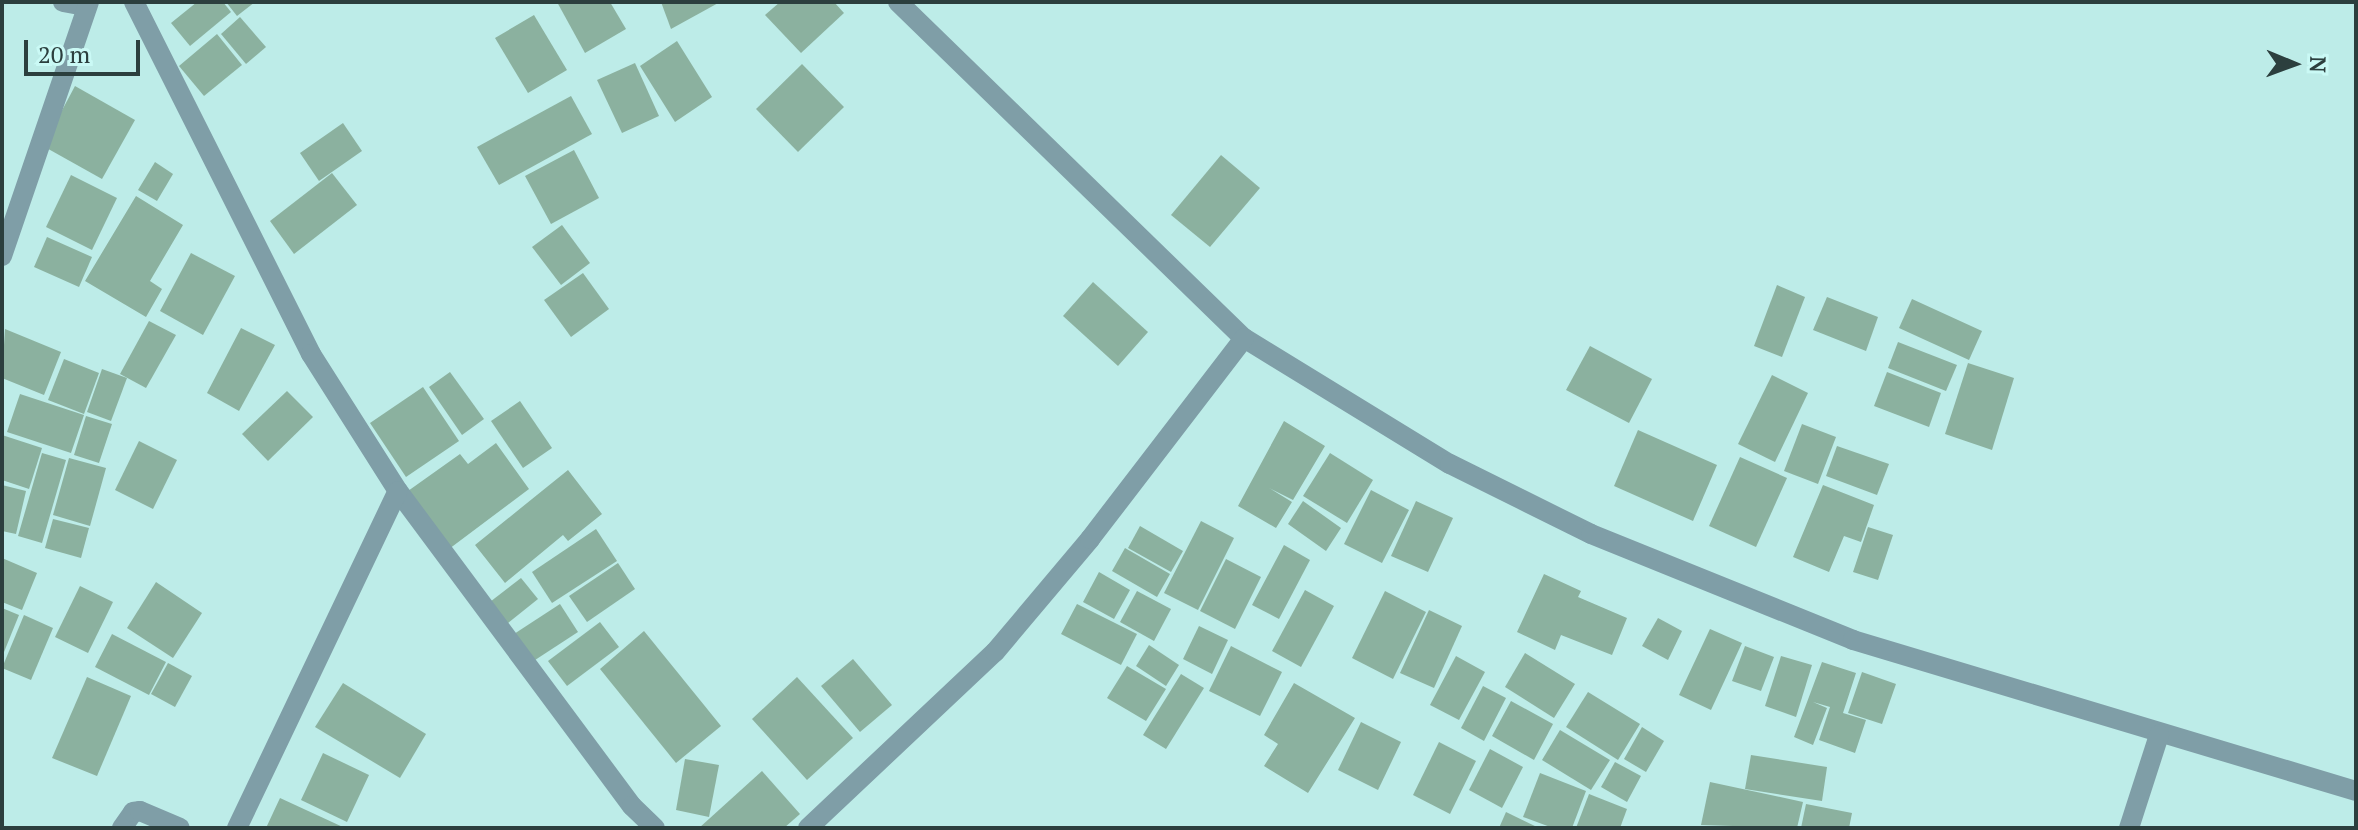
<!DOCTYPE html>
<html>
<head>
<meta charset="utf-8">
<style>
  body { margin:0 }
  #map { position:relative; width:2358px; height:830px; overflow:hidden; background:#bdece8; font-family:"PT Serif",serif }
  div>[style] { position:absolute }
  .building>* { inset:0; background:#8bb19f }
  .minor>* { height:20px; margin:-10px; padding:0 10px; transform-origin:10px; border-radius:10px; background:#7f9ea7 }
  span { translate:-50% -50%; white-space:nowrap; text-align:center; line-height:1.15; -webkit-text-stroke:6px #caf9f5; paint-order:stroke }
  .frame { position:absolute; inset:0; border:4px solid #2c3f3e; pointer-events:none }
  .north { position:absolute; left:2254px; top:24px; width:80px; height:80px; -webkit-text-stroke:6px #caf9f5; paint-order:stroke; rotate:91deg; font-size:22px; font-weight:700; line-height:32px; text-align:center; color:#2c3f3e }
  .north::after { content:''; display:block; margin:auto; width:28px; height:36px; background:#2c3f3e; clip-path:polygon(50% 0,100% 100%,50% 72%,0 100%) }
  .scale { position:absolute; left:24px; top:40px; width:116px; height:36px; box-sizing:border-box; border:4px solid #2c3f3e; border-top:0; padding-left:10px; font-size:24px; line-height:28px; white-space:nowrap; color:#2c3f3e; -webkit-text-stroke:6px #caf9f5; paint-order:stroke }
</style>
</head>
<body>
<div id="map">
  <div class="building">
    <i style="clip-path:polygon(197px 2px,223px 2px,231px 12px,190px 46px,171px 23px)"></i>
    <i style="clip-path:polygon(226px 2px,255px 2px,237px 16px)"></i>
    <i style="clip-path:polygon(557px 2px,610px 2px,626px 29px,585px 53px)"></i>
    <i style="clip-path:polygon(661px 2px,720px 2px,671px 29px)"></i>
    <i style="clip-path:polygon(780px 2px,834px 2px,844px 13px,801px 53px,765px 15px)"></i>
    <i style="clip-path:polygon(534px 15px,567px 70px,528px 93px,495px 38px)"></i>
    <i style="clip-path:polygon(240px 17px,266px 47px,246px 64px,221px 34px)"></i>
    <i style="clip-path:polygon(217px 34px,242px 65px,204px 96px,179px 66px)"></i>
    <i style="clip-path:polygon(677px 41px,712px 97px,675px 122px,640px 66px)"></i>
    <i style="clip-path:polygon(635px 63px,659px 116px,622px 133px,597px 80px)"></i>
    <i style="clip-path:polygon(802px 64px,844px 107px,798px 152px,756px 109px)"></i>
    <i style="clip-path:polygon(75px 86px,135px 120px,102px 179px,43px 146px)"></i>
    <i style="clip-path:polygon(571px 96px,592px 134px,499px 185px,477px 147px)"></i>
    <i style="clip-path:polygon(343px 123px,362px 151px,319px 181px,300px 153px)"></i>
    <i style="clip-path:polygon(574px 150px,599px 198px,551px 224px,525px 176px)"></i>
    <i style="clip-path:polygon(1221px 155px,1260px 188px,1210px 247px,1171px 215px)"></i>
    <i style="clip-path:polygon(155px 162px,173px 174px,157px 201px,138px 190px)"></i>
    <i style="clip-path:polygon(332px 173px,357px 205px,294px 254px,270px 221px)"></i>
    <i style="clip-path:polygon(71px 175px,117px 198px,92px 250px,46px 227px)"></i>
    <i style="clip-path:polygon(136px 196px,183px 225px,150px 281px,162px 289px,146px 317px,85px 281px)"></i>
    <i style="clip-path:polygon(562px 225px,590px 263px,561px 285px,532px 247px)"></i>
    <i style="clip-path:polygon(47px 237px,92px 257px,79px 287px,34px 267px)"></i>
    <i style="clip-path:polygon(191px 253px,235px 276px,203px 335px,160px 311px)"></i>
    <i style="clip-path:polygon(583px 273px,609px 309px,571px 337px,544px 300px)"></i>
    <i style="clip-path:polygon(1093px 282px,1148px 332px,1118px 366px,1063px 316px)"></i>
    <i style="clip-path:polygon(1777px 285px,1805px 297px,1782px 357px,1754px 346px)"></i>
    <i style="clip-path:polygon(1827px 297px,1878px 317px,1866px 351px,1813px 330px)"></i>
    <i style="clip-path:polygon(1912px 299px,1982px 331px,1969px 360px,1899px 328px)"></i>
    <i style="clip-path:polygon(149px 321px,176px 335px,146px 388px,120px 374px)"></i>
    <i style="clip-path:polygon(241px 328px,275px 345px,239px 411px,207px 393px)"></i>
    <i style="clip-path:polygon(5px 329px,61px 352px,44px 395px,2px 378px)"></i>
    <i style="clip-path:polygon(1898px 342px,1957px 365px,1946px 391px,1888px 368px)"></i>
    <i style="clip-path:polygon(1590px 346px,1652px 379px,1629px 423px,1566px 390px)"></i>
    <i style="clip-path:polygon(64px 359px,99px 373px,84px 414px,48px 400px)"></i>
    <i style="clip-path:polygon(1968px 363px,2014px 378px,1992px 450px,1945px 434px)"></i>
    <i style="clip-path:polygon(102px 369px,127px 378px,111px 421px,87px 412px)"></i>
    <i style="clip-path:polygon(450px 372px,484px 419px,462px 435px,429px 387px)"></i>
    <i style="clip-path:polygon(1887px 372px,1941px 393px,1929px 427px,1874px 406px)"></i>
    <i style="clip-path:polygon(1772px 375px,1808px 393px,1775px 462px,1738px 444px)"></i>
    <i style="clip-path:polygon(423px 387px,459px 441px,406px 477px,370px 423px)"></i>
    <i style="clip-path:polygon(287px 391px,313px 417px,268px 461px,242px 434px)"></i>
    <i style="clip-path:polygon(20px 394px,84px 415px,71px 453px,7px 432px)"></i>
    <i style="clip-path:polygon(520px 401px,552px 448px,523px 468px,491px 421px)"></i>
    <i style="clip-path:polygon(86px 416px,112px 424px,99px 463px,74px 455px)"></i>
    <i style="clip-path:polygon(1284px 421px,1325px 446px,1293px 500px,1269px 488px,1292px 502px,1276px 528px,1238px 506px)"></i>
    <i style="clip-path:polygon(1802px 424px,1836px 437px,1818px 484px,1784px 471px)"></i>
    <i style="clip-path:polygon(1638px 430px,1717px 465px,1693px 521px,1614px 486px)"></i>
    <i style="clip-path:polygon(2px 435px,42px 448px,29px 489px,2px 480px)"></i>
    <i style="clip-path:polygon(139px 441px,177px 460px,153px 509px,115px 490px)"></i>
    <i style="clip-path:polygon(496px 443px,529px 489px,449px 549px,408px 491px,460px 454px,468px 464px)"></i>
    <i style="clip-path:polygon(1837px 446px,1889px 464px,1877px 495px,1826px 476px)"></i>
    <i style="clip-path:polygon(42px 453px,66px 460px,42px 543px,18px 536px)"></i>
    <i style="clip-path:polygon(1330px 453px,1373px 480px,1347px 523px,1303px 496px)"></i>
    <i style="clip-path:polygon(1740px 457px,1787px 478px,1756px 547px,1709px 526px)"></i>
    <i style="clip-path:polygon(69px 458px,106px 468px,90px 526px,53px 515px)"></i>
    <i style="clip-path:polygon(568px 470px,602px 514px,568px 541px,563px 535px,505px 583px,475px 545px)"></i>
    <i style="clip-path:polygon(2px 485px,26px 491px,16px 534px,2px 531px)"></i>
    <i style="clip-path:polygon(1823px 485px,1874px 505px,1861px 542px,1844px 536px,1829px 572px,1793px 557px)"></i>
    <i style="clip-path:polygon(1371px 490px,1409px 510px,1382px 563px,1344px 544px)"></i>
    <i style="clip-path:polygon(1303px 501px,1341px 528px,1326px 551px,1288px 524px)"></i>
    <i style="clip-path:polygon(1416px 501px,1453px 518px,1428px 572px,1391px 556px)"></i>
    <i style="clip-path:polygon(53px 519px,89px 528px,81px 558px,45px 548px)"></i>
    <i style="clip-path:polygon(1201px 521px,1234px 538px,1198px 610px,1164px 593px)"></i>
    <i style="clip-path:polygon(1140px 526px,1183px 551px,1171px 572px,1128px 548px)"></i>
    <i style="clip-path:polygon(1868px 527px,1893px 535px,1878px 580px,1853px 572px)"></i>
    <i style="clip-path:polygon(596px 529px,617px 561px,552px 603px,532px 572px)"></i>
    <i style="clip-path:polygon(1284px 545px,1310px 560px,1279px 619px,1252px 605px)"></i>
    <i style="clip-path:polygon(1125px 548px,1170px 574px,1157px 597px,1112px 571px)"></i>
    <i style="clip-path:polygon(2px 558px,37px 573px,22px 610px,2px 602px)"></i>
    <i style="clip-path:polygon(1226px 559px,1261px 577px,1235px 629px,1200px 611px)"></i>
    <i style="clip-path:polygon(618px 563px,635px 589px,587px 622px,569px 596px)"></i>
    <i style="clip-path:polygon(1099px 572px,1130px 590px,1114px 619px,1083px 602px)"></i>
    <i style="clip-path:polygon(1544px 574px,1581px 591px,1578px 597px,1627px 618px,1612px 655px,1561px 635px,1555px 650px,1517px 632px)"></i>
    <i style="clip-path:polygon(521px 578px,538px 599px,503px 627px,486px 605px)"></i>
    <i style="clip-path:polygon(156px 582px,202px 613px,173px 658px,127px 628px)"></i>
    <i style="clip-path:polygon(80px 586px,113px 602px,88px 653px,55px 637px)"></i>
    <i style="clip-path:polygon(1305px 590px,1334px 606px,1301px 667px,1272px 651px)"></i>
    <i style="clip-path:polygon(1137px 591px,1171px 609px,1154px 641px,1120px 622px)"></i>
    <i style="clip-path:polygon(1385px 591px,1426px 612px,1393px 679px,1352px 658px)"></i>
    <i style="clip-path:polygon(560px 604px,578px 632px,532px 662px,514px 634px)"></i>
    <i style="clip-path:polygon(1077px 604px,1137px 634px,1121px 665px,1061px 634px)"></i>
    <i style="clip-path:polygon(2px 608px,19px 615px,2px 657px)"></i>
    <i style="clip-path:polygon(1429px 610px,1462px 626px,1434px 688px,1400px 673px)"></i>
    <i style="clip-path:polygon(24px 615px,53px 628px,31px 680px,2px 668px)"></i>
    <i style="clip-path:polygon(1658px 618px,1682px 631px,1668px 660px,1642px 646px)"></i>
    <i style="clip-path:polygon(600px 622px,619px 647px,567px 686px,548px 661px)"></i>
    <i style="clip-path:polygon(1199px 626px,1228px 640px,1212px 674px,1183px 659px)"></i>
    <i style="clip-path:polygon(1710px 629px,1742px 643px,1711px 710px,1679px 695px)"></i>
    <i style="clip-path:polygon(644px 631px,721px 726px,676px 763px,600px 669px)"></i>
    <i style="clip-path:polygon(112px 634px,166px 662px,149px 695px,95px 667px)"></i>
    <i style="clip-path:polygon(1149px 645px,1179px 665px,1166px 686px,1136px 666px)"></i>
    <i style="clip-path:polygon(1231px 646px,1282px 672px,1260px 716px,1209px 691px)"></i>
    <i style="clip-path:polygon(1745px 646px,1774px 657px,1761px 691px,1732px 681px)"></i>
    <i style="clip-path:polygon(1525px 653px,1575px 684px,1554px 718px,1505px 687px)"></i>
    <i style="clip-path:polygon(1456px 656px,1485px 672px,1459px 720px,1430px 705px)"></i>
    <i style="clip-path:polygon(1781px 656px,1812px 665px,1796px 717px,1765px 706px)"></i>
    <i style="clip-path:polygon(853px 659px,892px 705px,860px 732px,821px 686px)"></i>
    <i style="clip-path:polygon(1822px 662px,1856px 673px,1843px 713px,1866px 720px,1855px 753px,1819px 740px,1830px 707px,1813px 702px,1827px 708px,1813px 745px,1794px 737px)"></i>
    <i style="clip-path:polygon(168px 663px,192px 676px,175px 707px,151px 694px)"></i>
    <i style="clip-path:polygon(1127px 666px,1166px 689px,1146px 721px,1107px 698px)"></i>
    <i style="clip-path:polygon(1862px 672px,1896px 684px,1882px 724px,1848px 713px)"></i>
    <i style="clip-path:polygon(1181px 674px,1204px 688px,1166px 749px,1143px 735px)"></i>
    <i style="clip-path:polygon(87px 677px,131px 696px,97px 776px,52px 758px)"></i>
    <i style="clip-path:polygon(797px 677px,853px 738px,807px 780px,752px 719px)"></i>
    <i style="clip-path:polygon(343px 683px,426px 734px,400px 778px,315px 727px)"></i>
    <i style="clip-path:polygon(1294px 683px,1355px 718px,1308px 793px,1264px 766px,1278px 744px,1264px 735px)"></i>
    <i style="clip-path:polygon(1483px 686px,1506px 698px,1484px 741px,1461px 728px)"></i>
    <i style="clip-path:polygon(1588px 692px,1640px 724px,1618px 760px,1566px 727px)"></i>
    <i style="clip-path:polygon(1511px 701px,1553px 724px,1534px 760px,1492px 736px)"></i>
    <i style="clip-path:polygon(1361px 722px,1401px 742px,1378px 790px,1338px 770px)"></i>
    <i style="clip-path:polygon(1642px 727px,1664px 741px,1646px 772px,1624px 759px)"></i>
    <i style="clip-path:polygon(1560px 730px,1610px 760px,1591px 790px,1542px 760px)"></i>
    <i style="clip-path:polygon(1439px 742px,1476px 761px,1450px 814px,1413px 795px)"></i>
    <i style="clip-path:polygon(1490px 749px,1523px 767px,1502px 808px,1469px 790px)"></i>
    <i style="clip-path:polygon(323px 753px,369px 775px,347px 822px,301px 800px)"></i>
    <i style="clip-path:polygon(1751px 755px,1827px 767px,1822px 801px,1745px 789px)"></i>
    <i style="clip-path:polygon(685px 759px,719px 765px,709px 817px,676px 810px)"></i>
    <i style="clip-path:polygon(1615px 762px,1641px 776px,1627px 802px,1601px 787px)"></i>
    <i style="clip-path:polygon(762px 771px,800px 814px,784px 828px,699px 828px)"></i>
    <i style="clip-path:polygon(1540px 773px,1586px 791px,1572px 828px,1553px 828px,1523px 817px)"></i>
    <i style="clip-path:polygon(1710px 782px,1803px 802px,1797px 828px,1701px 825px)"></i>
    <i style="clip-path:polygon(1589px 794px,1627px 809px,1620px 828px,1576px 828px)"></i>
    <i style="clip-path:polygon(280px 798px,345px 828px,266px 828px)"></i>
    <i style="clip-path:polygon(1806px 804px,1852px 813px,1849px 828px,1801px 828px)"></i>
    <i style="clip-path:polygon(1506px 812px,1539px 828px,1499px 828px)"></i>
  </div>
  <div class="minor">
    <i style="left:63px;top:2px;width:22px;rotate:10deg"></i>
    <i style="left:134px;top:2px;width:394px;rotate:63.3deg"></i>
    <i style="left:311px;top:354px;width:162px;rotate:57.6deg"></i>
    <i style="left:398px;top:491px;width:392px;rotate:53.4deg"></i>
    <i style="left:632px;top:806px;width:32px;rotate:44deg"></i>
    <i style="left:898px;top:2px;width:482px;rotate:44.2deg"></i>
    <i style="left:1244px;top:338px;width:241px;rotate:31.5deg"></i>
    <i style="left:1450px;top:464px;width:157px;rotate:26.4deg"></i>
    <i style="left:1591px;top:534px;width:283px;rotate:22deg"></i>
    <i style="left:1853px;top:640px;width:525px;rotate:16.71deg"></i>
    <i style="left:2px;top:256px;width:268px;rotate:-71.1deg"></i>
    <i style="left:122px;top:828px;width:19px;rotate:-55deg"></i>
    <i style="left:133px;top:812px;width:7px;rotate:-8deg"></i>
    <i style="left:140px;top:811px;width:43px;rotate:23deg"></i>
    <i style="left:237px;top:828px;width:373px;rotate:-64.5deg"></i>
    <i style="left:808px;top:828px;width:257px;rotate:-43.3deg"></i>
    <i style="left:995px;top:652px;width:148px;rotate:-49.9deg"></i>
    <i style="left:1090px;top:539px;width:253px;rotate:-52.5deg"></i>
    <i style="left:2129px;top:828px;width:98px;rotate:-72.1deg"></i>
  </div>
  <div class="frame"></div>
  <div class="north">N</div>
  <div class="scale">20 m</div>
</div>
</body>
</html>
